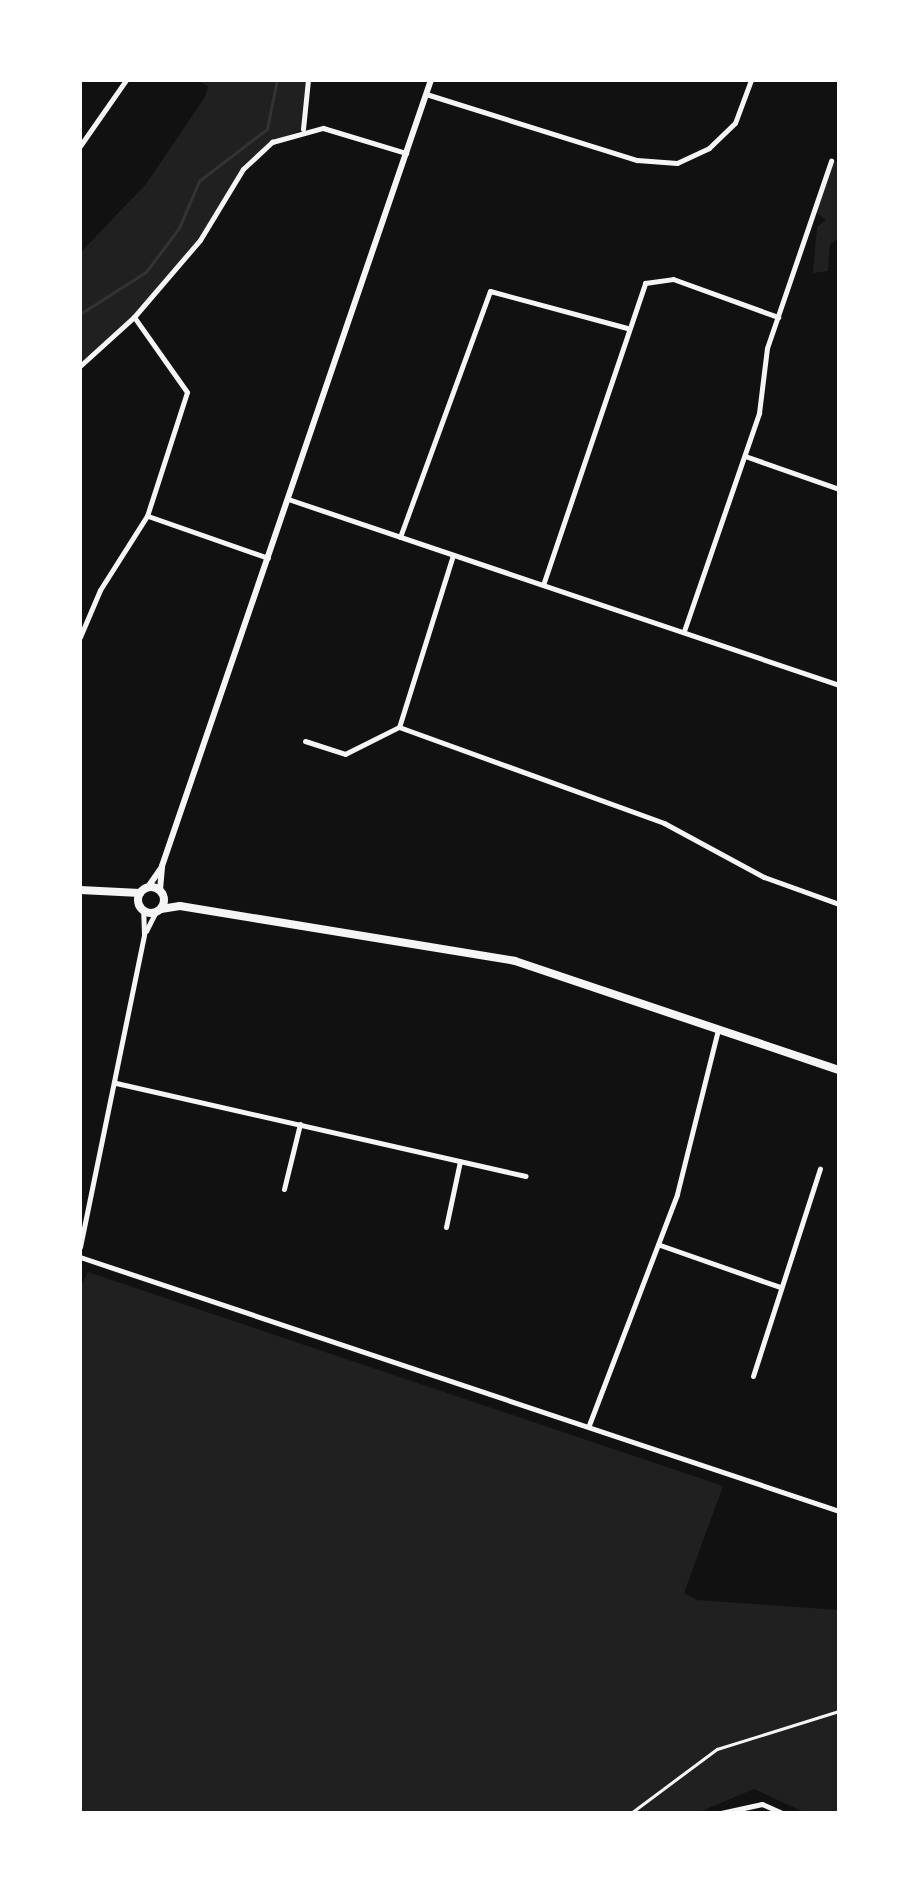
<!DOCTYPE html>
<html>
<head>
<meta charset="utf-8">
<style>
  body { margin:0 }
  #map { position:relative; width:919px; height:1893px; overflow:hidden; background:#111; font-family:"Open Sans",sans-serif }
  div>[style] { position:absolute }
  .green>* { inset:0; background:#202020 }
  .stream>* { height:2.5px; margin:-1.25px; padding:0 1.25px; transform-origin:1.25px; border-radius:1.25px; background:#333 }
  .path>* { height:2.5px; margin:-1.25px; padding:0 1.25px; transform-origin:1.25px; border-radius:1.25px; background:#f5f5f5 }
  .minor>* { height:5px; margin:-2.5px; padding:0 2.5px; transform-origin:2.5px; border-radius:2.5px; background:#f5f5f5 }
  .tertiary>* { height:5px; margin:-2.5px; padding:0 2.5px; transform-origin:2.5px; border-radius:2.5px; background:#f5f5f5 }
  .secondary>* { height:6px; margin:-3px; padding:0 3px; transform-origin:3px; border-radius:3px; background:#f5f5f5 }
  .primary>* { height:8px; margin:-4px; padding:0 4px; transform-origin:4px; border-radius:4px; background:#f5f5f5 }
  .primary>.ring { margin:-4px; padding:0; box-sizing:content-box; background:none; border:8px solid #f5f5f5; border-radius:50% }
  span { translate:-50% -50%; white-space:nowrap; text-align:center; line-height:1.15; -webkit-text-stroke:10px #fff; paint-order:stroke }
  .frame { position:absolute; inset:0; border:82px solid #fff; pointer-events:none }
</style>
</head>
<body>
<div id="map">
  <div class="green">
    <i style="clip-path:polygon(197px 80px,308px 80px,303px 129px,272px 142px,243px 169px,200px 240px,134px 317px,80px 366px,80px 253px,146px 184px,205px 97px,208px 86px)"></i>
    <i style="clip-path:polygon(831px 161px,839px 162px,839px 239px,830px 244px,828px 271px,813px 273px,817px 227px,826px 220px,814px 211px)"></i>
    <i style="clip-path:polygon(88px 1272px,723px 1486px,684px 1593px,697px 1600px,839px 1610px,839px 1813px,806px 1813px,754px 1789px,697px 1813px,80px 1813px,80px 1288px)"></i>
  </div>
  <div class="stream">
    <i style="left:80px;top:314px;width:78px;rotate:-32.5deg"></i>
    <i style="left:146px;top:272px;width:55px;rotate:-53.1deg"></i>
    <i style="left:179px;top:228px;width:51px;rotate:-66.9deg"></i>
    <i style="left:199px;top:181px;width:86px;rotate:-37.4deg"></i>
    <i style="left:267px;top:129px;width:50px;rotate:-78.5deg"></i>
  </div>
  <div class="path">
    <i style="left:631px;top:1813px;width:107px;rotate:-36.7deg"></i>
    <i style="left:717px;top:1749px;width:128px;rotate:-17.3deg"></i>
  </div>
  <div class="minor">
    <i style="left:426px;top:94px;width:221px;rotate:17.4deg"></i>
    <i style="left:637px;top:160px;width:40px;rotate:4.3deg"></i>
    <i style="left:677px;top:163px;width:35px;rotate:-25deg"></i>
    <i style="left:709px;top:148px;width:36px;rotate:-44deg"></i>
    <i style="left:735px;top:123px;width:46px;rotate:-69.6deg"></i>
    <i style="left:303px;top:129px;width:49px;rotate:-84.2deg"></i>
    <i style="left:80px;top:146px;width:80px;rotate:-55.1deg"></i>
    <i style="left:80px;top:366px;width:73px;rotate:-42.2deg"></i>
    <i style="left:134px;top:317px;width:101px;rotate:-49.4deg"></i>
    <i style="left:200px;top:240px;width:83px;rotate:-58.8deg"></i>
    <i style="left:243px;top:169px;width:40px;rotate:-43deg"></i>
    <i style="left:272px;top:142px;width:53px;rotate:-15.4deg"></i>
    <i style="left:323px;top:128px;width:87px;rotate:16.8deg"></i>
    <i style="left:745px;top:456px;width:100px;rotate:19.3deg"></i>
    <i style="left:148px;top:516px;width:127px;rotate:19.3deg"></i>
    <i style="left:400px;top:537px;width:262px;rotate:-69.9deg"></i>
    <i style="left:490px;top:291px;width:142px;rotate:15.1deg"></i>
    <i style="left:453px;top:555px;width:180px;rotate:107.4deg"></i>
    <i style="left:399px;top:727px;width:282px;rotate:19.9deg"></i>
    <i style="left:664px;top:823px;width:114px;rotate:28.4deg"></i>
    <i style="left:764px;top:877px;width:80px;rotate:19.8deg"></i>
    <i style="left:543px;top:585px;width:319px;rotate:-71.3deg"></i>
    <i style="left:645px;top:283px;width:28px;rotate:-8deg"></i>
    <i style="left:673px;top:279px;width:112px;rotate:19.9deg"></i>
    <i style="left:684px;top:631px;width:231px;rotate:-71deg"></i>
    <i style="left:759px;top:413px;width:65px;rotate:-83deg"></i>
    <i style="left:767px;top:348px;width:198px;rotate:-71.1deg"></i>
    <i style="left:80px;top:637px;width:51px;rotate:-66.9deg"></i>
    <i style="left:100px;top:590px;width:88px;rotate:-57.6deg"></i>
    <i style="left:147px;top:516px;width:130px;rotate:-72.1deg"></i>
    <i style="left:187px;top:392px;width:92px;rotate:-125.2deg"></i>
    <i style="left:305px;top:741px;width:42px;rotate:18deg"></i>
    <i style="left:345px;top:754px;width:60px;rotate:-26.6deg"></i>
    <i style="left:116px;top:1083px;width:420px;rotate:12.8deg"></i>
    <i style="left:284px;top:1189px;width:67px;rotate:-76.2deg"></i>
    <i style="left:446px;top:1227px;width:67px;rotate:-78deg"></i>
    <i style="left:660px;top:1245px;width:127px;rotate:19.3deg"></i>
    <i style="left:80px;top:1257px;width:800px;rotate:18.5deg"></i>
    <i style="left:753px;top:1376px;width:218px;rotate:-72.1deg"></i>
    <i style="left:589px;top:1425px;width:247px;rotate:-69.1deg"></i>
    <i style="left:677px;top:1194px;width:170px;rotate:-76deg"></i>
    <i style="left:721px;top:1813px;width:42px;rotate:-12.4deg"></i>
    <i style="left:762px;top:1804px;width:22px;rotate:24deg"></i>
  </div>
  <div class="tertiary">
    <i style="left:288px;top:499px;width:582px;rotate:18.65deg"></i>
    <i style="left:146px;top:931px;width:20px;rotate:-63deg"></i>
    <i style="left:80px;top:1247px;width:319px;rotate:-78.4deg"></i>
    <i style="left:144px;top:934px;width:23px;rotate:-92deg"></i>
  </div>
  <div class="secondary">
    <i style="left:148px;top:887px;width:24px;rotate:-55deg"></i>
    <i style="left:160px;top:890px;width:24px;rotate:-85deg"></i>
    <i style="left:162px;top:866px;width:831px;rotate:-71.11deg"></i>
  </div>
  <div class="primary">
    <i class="ring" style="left:138px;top:887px;width:18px;height:18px"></i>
    <i style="left:80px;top:890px;width:60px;rotate:2.9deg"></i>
    <i style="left:161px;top:909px;width:19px;rotate:-9deg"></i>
    <i style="left:180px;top:906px;width:339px;rotate:9.3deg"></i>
    <i style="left:515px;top:961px;width:342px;rotate:18.6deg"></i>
  </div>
  <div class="frame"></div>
</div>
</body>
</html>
